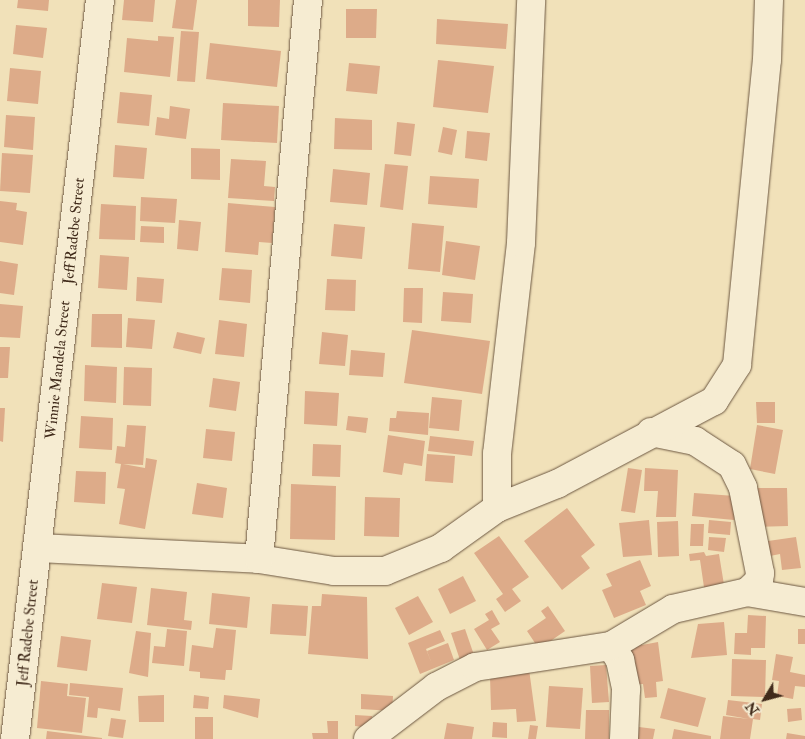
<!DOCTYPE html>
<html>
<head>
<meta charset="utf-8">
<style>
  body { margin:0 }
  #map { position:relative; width:805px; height:739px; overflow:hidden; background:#f1e1b9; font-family:"IM FELL Double Pica",serif }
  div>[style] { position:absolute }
  .building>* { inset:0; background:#ddab89 }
  .roads { filter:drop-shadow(0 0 1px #6d5842) drop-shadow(0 0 1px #6d5842) }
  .street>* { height:28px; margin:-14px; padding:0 14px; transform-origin:14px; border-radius:14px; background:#f6ecd2 }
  span { translate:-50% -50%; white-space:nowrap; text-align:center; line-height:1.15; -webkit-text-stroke:4px #f6ecd2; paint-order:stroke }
  .street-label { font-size:15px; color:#412b1b }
  .north { position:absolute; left:740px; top:674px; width:50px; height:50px; -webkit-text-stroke:4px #f6ecd2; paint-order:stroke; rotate:233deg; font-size:14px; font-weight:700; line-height:20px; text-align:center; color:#412b1b }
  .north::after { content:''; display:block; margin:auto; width:18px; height:22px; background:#412b1b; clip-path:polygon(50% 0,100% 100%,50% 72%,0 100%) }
</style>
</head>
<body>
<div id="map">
  <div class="building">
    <i style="clip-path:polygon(18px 0,49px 0,48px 11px,17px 8px)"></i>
    <i style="clip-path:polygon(124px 0,155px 0,153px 22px,122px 20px)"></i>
    <i style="clip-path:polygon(176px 0,197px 0,193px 30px,172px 28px)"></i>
    <i style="clip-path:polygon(248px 0,280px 0,279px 27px,248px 26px)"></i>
    <i style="clip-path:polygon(346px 9px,377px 9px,376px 38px,346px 38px)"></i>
    <i style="clip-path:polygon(437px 19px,508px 24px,506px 49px,436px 44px)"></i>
    <i style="clip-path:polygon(16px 25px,47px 28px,43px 58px,13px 54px)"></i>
    <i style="clip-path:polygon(181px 31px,199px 32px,195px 82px,177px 81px)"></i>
    <i style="clip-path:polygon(158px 36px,174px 37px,170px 77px,124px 72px,127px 38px,158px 41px)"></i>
    <i style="clip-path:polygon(210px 43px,281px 51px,277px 87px,206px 79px)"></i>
    <i style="clip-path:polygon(438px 60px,494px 66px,488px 113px,433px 107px)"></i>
    <i style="clip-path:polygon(349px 63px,380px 66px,377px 94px,346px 91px)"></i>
    <i style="clip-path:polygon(10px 68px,41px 71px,38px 104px,7px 101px)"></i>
    <i style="clip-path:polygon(120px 92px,152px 95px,149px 126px,117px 123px)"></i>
    <i style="clip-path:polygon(223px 103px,279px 106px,277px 143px,221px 140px)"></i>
    <i style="clip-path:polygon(170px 106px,190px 109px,186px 139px,155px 135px,157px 117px,169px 119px)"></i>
    <i style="clip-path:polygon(6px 115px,35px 117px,33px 150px,4px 147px)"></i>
    <i style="clip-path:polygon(335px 118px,372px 120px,372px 150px,334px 149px)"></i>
    <i style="clip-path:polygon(397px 122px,415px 124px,411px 156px,394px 154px)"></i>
    <i style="clip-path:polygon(443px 127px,457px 130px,452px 155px,438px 152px)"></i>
    <i style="clip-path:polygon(467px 131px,490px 133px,487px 161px,465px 158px)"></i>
    <i style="clip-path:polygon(115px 145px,147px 148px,144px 179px,113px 177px)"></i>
    <i style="clip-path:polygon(191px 148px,220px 149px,220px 180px,191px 179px)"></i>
    <i style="clip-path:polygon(2px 153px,33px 155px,30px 193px,0 191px)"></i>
    <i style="clip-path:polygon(231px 159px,266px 161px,264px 186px,275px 187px,274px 201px,228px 198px)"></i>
    <i style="clip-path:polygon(385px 164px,408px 166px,403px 210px,380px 207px)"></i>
    <i style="clip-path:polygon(333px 169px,370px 173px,367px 205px,330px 202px)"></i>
    <i style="clip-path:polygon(430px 176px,479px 179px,477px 208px,428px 204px)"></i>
    <i style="clip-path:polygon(141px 197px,177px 199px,175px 223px,140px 221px)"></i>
    <i style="clip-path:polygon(0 201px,17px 203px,16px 210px,27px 212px,23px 245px,0 242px)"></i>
    <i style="clip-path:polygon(228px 203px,275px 207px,272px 243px,259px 242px,258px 255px,225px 252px)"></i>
    <i style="clip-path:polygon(101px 204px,136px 206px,135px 240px,99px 239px)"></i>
    <i style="clip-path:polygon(179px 220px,201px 222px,198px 251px,177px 249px)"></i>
    <i style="clip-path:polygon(412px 223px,444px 226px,440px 272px,408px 269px)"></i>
    <i style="clip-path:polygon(334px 224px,365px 227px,362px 259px,331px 256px)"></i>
    <i style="clip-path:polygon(141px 226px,164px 227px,164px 243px,140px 242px)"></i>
    <i style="clip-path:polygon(446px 241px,480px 246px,475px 280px,442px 275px)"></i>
    <i style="clip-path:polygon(100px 255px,129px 257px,127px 290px,98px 288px)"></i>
    <i style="clip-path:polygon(0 261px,18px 264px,14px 295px,0 293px)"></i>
    <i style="clip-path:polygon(222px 268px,252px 270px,250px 303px,219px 300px)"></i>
    <i style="clip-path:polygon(137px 277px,164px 279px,162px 303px,136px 301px)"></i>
    <i style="clip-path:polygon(327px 279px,356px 280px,355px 311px,325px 310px)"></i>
    <i style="clip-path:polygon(404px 288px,423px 288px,422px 323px,403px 322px)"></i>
    <i style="clip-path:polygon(443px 292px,473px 294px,471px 323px,441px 321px)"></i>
    <i style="clip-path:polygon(0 304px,23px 306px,20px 338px,0 337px)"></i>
    <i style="clip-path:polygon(92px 314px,122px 314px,122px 348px,91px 347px)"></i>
    <i style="clip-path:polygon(128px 318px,155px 320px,152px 349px,126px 347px)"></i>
    <i style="clip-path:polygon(219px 320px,247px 324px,244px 357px,215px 354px)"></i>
    <i style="clip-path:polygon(412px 330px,490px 341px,482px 394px,404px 383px)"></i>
    <i style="clip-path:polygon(177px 332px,205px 338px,201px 354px,173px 348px)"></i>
    <i style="clip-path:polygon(322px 332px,348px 335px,345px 366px,319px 364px)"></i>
    <i style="clip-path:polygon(0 347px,10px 347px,8px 378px,0 378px)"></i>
    <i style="clip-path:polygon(351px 350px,385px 353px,383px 377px,349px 375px)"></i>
    <i style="clip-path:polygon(85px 365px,117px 367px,116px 403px,84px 401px)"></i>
    <i style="clip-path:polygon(124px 367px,152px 368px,151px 406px,123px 405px)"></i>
    <i style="clip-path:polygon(213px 378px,240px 382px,236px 411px,209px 407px)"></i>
    <i style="clip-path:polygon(305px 391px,339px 393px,337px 426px,304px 424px)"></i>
    <i style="clip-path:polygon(432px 397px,462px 400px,459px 431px,429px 428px)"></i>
    <i style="clip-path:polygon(756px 402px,775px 402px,775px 423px,757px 423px)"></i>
    <i style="clip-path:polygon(0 408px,5px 408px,3px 442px,0 441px)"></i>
    <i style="clip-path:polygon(397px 411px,429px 413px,428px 435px,389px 431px,390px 418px,396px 418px)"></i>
    <i style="clip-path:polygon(81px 416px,113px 418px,112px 450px,79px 448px)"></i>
    <i style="clip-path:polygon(348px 416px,368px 418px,366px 433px,346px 430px)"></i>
    <i style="clip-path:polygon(127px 425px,146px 426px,143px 465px,123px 464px,145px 468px,146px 458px,157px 460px,145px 529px,119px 524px,125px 489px,117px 488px,121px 464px,115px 463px,117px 446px,125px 447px)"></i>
    <i style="clip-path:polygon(757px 425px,783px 430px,775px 474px,750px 469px)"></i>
    <i style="clip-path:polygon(206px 429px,235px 432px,232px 461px,203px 458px)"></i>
    <i style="clip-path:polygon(388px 435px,425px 441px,422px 466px,404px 463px,402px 475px,383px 472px)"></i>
    <i style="clip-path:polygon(430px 436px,474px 441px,472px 456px,428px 451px)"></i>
    <i style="clip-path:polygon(313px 444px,341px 445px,340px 477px,312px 476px)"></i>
    <i style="clip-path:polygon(427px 454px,455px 456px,453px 483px,425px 481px)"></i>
    <i style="clip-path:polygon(628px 468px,642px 470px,635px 513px,621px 511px)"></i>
    <i style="clip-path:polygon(645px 468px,678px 470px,676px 517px,656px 517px,658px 491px,644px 491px)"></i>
    <i style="clip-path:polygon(76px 471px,106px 472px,105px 504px,74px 502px)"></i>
    <i style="clip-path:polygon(197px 483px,227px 488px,223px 518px,192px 514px)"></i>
    <i style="clip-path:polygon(291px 484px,336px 486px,335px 540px,290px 539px)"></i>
    <i style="clip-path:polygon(755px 488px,787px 488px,788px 526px,756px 527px)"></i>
    <i style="clip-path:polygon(694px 493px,735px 496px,734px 520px,692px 516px)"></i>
    <i style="clip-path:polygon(365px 497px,400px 498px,399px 537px,364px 536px)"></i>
    <i style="clip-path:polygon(567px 508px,595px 545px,581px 556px,590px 568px,562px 590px,524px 541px)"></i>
    <i style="clip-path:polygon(649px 520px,652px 555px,623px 557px,619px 523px)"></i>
    <i style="clip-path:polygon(709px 520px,731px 522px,730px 535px,708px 533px)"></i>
    <i style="clip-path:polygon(678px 521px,679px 556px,658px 557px,657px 522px)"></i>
    <i style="clip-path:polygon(691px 524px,704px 524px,703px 546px,690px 546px)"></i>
    <i style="clip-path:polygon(499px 536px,529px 577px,512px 589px,521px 601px,505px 612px,496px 599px,503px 594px,474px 553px)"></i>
    <i style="clip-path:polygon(709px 537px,726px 538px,724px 552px,708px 550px)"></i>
    <i style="clip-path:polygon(796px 537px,801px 568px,782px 570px,780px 554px,770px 556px,768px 541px)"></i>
    <i style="clip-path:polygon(704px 552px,706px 556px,719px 554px,725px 591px,705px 594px,700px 560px,690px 561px,689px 554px)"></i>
    <i style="clip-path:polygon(640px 560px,651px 586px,640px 591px,646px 605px,614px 618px,602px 590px,612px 586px,606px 574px)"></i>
    <i style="clip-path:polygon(463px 576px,476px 601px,450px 614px,438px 589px)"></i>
    <i style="clip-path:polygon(102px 583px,137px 587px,132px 623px,97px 619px)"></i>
    <i style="clip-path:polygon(151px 588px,187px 592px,184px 620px,192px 621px,191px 630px,147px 625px)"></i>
    <i style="clip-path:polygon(212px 593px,250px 597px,247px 628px,209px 624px)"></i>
    <i style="clip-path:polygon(322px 594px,367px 597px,368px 659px,308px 654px,312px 606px,321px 606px)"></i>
    <i style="clip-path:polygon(418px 596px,433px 622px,409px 635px,395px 608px)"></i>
    <i style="clip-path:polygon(272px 604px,308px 606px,306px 636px,270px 634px)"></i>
    <i style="clip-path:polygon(548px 606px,565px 631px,539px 649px,527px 631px,546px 618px,541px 611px)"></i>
    <i style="clip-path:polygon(492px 610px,500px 624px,491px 629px,500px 642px,487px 650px,474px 629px,489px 620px,485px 614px)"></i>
    <i style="clip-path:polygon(748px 615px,766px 616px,765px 648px,751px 648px,751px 655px,734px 654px,735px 633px,747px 633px)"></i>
    <i style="clip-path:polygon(724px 622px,727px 655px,691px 658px,698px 624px)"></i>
    <i style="clip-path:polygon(216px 628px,236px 630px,232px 670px,226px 670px,225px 680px,200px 678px,200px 672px,189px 671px,192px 645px,213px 648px)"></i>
    <i style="clip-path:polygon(167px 629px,187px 631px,184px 666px,152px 663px,154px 646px,165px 647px)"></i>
    <i style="clip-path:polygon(465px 629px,474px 655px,460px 660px,451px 633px)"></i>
    <i style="clip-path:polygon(798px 629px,805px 629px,805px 644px,798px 644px)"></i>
    <i style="clip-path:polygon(440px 630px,445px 641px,426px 649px,432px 664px,427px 651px,448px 643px,454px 660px,420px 674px,408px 643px)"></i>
    <i style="clip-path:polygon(136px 631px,151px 633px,148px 677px,129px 673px)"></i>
    <i style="clip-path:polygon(61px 636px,91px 640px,87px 671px,57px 667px)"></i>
    <i style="clip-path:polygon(641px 638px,642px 645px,658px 642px,663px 681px,656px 682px,657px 697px,645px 698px,643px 684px,630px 685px,626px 650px,635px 649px,633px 639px)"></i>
    <i style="clip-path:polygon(776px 654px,793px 657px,790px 672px,805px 675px,805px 687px,795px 686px,793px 699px,777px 696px,779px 681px,772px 680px)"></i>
    <i style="clip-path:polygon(732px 659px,766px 660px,765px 697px,731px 696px)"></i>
    <i style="clip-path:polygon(606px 665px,609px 702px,592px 703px,590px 666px)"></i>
    <i style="clip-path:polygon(529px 669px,536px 721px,517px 722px,516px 709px,491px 710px,490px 676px)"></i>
    <i style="clip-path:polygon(41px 681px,68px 684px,67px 696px,86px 698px,82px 733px,37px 728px)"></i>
    <i style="clip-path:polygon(70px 683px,123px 688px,120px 711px,98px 708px,97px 718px,87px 717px,89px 697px,69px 695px)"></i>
    <i style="clip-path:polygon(549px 686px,583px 688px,580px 729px,546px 727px)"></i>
    <i style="clip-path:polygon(668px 688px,706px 698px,698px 727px,660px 718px)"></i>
    <i style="clip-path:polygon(361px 694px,393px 696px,392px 711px,361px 709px)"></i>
    <i style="clip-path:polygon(164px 695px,164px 722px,139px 722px,138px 696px)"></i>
    <i style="clip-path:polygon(194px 695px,209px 697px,208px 709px,193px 708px)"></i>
    <i style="clip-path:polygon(224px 695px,260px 699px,258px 718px,223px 708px)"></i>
    <i style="clip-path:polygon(728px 700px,762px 704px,760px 720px,753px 719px,750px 739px,720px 739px,723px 716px,749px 719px,726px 715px)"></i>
    <i style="clip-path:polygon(801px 708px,802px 720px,788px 722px,787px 709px)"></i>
    <i style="clip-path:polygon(586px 710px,609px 710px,609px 739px,585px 739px)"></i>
    <i style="clip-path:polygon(355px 715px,372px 716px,371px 728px,355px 726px)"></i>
    <i style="clip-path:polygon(195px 717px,213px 717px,213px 739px,195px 739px)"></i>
    <i style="clip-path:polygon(111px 718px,126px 720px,123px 738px,108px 736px)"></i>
    <i style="clip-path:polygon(327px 721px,338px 721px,338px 739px,313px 739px,312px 733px,328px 733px)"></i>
    <i style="clip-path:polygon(493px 722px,507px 723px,507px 738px,492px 737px)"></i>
    <i style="clip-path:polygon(447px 723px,474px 727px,472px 739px,444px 739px)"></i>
    <i style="clip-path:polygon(530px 725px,538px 726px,536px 739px,528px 739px)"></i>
    <i style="clip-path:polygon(639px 727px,655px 729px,653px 739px,638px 739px)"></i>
    <i style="clip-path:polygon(674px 729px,711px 736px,711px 739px,672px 739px)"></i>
    <i style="clip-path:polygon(47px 731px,102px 738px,102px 739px,46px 739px)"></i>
    <i style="clip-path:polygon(787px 733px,805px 736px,805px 739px,786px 739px)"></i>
  </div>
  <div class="roads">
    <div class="street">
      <i style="left:651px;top:432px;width:45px;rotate:11.6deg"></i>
      <i style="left:695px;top:441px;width:44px;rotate:33deg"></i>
      <i style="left:732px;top:465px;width:25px;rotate:64deg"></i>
      <i style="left:743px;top:488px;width:87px;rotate:78.7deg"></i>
      <i style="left:760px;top:573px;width:8px;rotate:97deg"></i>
      <i style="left:759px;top:581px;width:16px;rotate:137deg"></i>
      <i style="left:497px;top:508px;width:65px;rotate:-21.8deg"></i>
      <i style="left:557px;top:484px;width:178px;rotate:-27.9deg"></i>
      <i style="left:714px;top:401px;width:43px;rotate:-57.4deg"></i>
      <i style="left:737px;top:365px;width:306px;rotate:-84.4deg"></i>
      <i style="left:767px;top:60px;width:60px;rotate:-88.1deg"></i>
      <i style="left:38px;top:548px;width:221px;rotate:2.8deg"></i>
      <i style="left:259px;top:559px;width:76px;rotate:9.1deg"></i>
      <i style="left:334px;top:571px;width:51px"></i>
      <i style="left:385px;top:571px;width:61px;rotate:-22.3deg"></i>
      <i style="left:441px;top:548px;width:69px;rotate:-35.5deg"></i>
      <i style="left:497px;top:508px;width:54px;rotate:-90deg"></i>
      <i style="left:497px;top:454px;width:212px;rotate:-83.5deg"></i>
      <i style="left:521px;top:243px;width:243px;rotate:-87.6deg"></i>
      <i style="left:259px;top:559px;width:561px;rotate:-84.99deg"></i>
      <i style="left:611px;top:646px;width:17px;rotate:57deg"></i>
      <i style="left:620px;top:660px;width:30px;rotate:78deg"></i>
      <i style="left:626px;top:689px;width:50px;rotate:92.3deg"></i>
      <i style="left:15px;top:739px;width:744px;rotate:-83.44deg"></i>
      <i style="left:368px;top:739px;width:86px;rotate:-37.4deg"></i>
      <i style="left:436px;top:687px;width:44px;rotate:-27.1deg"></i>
      <i style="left:475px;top:667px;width:138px;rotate:-8.8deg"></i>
      <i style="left:611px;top:646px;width:72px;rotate:-30.8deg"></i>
      <i style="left:673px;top:609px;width:76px;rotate:-12.9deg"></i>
      <i style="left:747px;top:592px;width:59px;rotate:9.8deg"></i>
    </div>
  </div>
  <div class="street-label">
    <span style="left:74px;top:231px;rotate:-84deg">Jeff Radebe Street</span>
    <span style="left:58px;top:370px;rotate:-84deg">Winnie Mandela Street</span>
    <span style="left:28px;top:633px;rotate:-84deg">Jeff Radebe Street</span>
  </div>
  <div class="north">N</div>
</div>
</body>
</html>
